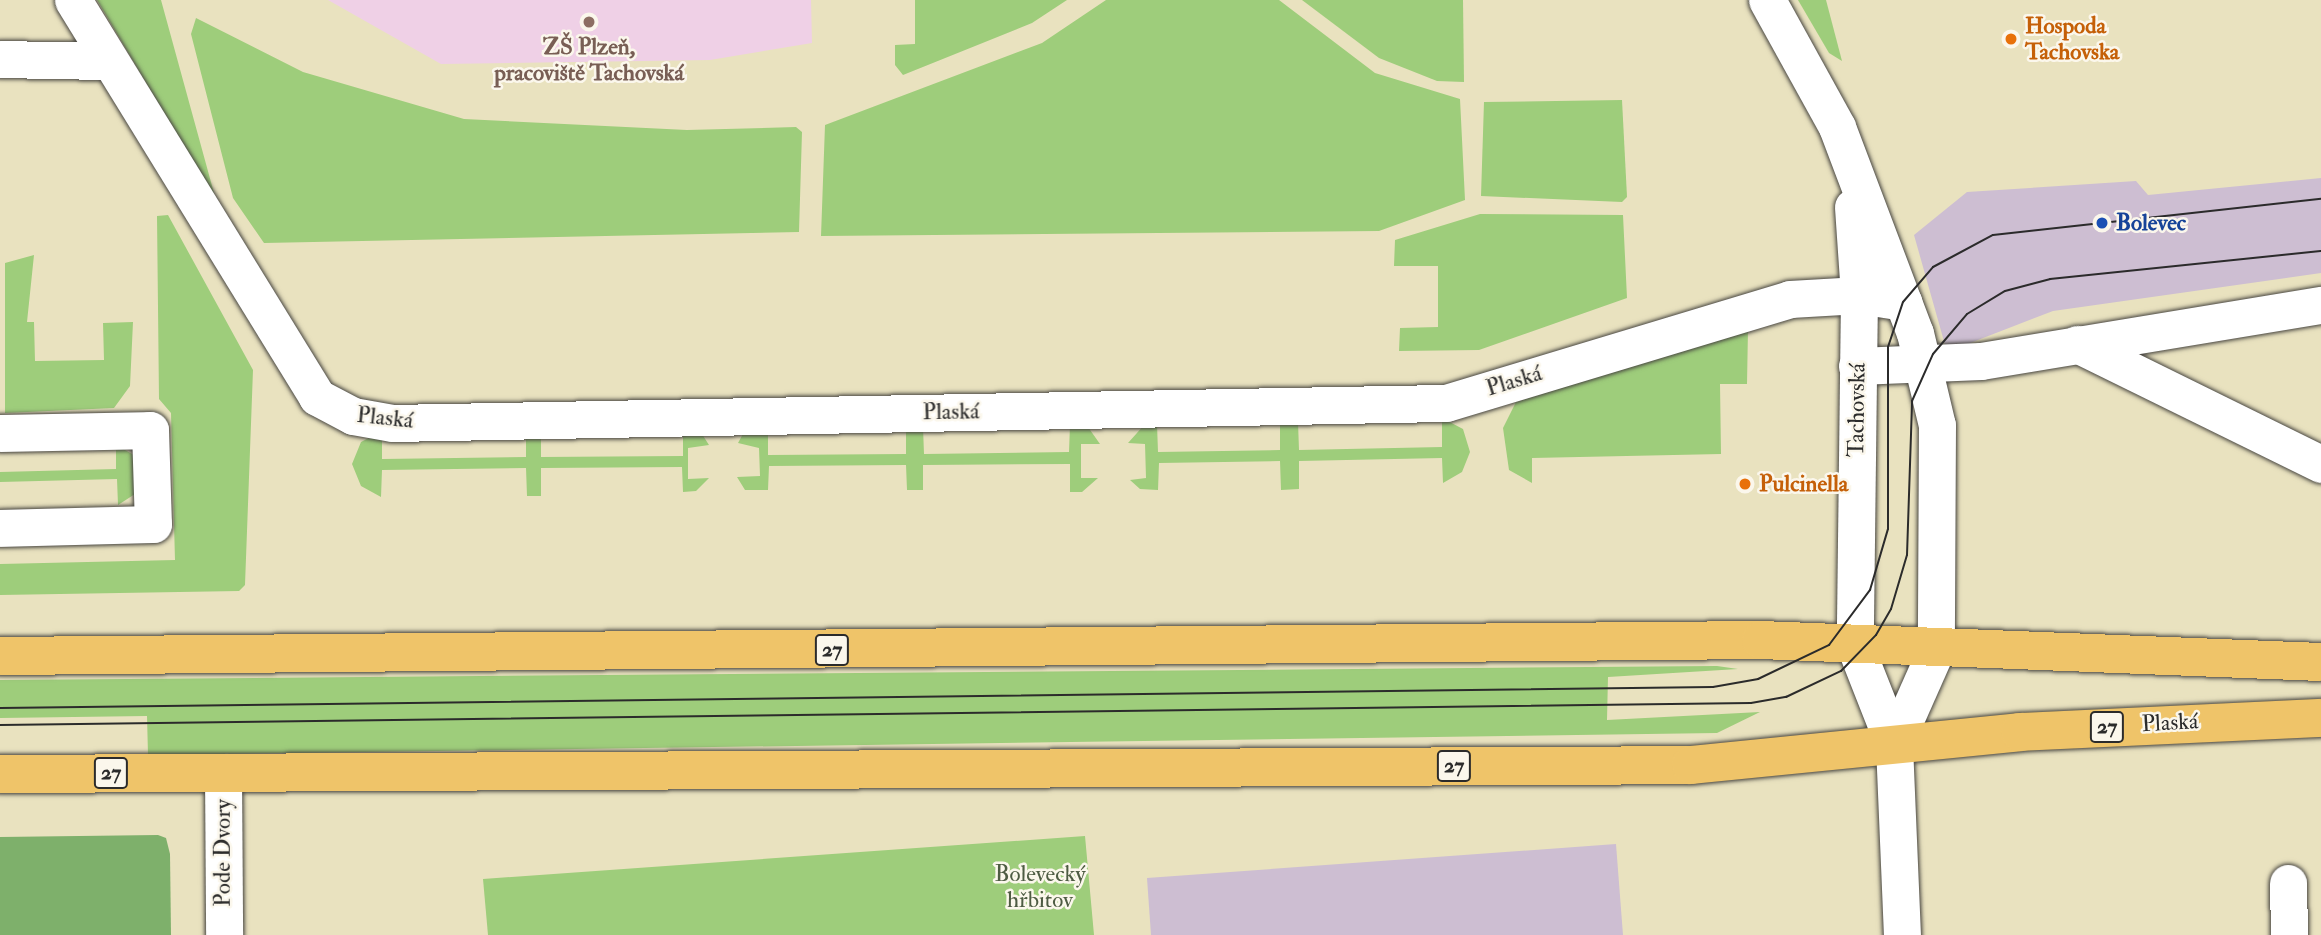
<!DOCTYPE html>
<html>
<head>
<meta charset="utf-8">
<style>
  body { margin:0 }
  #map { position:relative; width:2321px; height:935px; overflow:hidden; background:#e9e2bf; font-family:"IM FELL Double Pica",serif }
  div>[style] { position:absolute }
  .built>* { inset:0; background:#efd0e6 }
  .industrial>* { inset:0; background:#cdbed2 }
  .green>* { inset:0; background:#9ecd7b }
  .forest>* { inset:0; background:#7eb06b }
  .roads { filter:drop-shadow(0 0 2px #484641) drop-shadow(0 0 2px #484641) }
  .minor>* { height:37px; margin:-18.5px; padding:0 18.5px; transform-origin:18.5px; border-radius:18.5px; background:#fff }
  .major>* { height:38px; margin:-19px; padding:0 19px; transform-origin:19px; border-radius:19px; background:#efc469 }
  .tram>* { height:2px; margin:-1px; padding:0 1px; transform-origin:1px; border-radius:1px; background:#2b2b2b }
  .dots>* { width:19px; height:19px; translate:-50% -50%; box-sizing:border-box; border:4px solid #fbf7ec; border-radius:50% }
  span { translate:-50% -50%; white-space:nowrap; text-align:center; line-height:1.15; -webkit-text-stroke:5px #fbf7ec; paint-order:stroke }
  .shield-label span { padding:2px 5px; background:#fbf7ec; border:2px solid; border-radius:5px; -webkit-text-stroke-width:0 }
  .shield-label { font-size:21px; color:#2b2b2b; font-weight:700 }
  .food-label { font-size:23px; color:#c56008; font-weight:700 }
  .left { translate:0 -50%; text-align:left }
  .education-label { font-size:23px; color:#785e54; font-weight:700 }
  .transit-label { font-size:23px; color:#164399; font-weight:700 }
  .street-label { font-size:23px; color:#2b2b2b }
  .park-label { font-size:23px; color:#4e5c43 }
</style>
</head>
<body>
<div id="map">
  <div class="built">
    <i style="clip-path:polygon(328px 0,811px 0,812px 43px,710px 60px,441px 64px)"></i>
  </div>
  <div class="industrial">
    <i style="clip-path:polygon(2321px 178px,2321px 273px,2053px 311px,1947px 352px,1914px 235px,1967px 192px,2136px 181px,2148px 195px)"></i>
    <i style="clip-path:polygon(1616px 844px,1623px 935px,1151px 935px,1147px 878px)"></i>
  </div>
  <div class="green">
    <i style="clip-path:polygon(97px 0,161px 0,217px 204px,199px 172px)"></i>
    <i style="clip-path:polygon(915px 0,1067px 0,1032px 23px,903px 75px,895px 65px,895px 45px,915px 44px)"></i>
    <i style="clip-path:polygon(1106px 0,1279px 0,1375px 73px,1460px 99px,1465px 200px,1379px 231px,821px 236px,825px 125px,1042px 43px)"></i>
    <i style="clip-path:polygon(1302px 0,1463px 0,1464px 82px,1437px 81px,1379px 58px)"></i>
    <i style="clip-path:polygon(1798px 0,1826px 0,1842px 61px,1829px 53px)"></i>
    <i style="clip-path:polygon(196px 18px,303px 72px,464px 119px,687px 130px,796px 127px,802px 132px,799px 232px,264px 243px,233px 198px,191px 34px)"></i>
    <i style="clip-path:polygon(1622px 100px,1627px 197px,1622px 202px,1481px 196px,1484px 102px)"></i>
    <i style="clip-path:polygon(1480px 214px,1623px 215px,1627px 298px,1479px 350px,1399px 351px,1400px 328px,1438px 327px,1438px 266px,1394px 266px,1395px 240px)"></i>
    <i style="clip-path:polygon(168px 215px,253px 370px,245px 585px,239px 591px,0 595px,0 564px,175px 560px,171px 413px,159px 399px,157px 216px)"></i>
    <i style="clip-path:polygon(34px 255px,27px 322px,34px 322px,35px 361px,104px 360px,103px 323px,133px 322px,130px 386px,114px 408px,5px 413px,5px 263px)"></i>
    <i style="clip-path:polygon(1748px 329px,1747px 384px,1720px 384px,1721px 454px,1532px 458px,1532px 483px,1509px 470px,1503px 428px,1516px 402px)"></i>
    <i style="clip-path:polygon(1442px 418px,1463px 429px,1470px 452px,1462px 472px,1443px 483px,1442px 458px,1299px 461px,1299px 489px,1281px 490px,1280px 461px,1159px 463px,1158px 490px,1140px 489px,1130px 480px,1146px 478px,1145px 444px,1128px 443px,1145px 424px,1157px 424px,1158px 452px,1280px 450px,1280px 423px,1298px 422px,1299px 450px,1442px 447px)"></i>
    <i style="clip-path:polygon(1070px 425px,1088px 427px,1100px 444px,1081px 444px,1081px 478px,1098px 478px,1082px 492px,1070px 492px,1070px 464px,923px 465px,923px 490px,907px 490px,906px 465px,769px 466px,768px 490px,745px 490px,737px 477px,760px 476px,759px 448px,738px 443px,744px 432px,768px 428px,768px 455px,906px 454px,906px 427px,923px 427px,924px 454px,1069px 452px)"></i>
    <i style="clip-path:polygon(683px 429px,700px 431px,709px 445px,688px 448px,688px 479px,709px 478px,696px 491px,683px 492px,682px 467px,541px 468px,541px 496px,527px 496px,526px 468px,382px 470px,381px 497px,361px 486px,352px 464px,361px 442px,382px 431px,382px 459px,526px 457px,526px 430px,541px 430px,541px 457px,683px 456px)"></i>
    <i style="clip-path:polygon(116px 445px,134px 455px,135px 494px,118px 505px,117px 479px,0 482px,0 472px,116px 469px)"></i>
    <i style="clip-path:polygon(1717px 666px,1738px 669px,1608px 677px,1607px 720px,1760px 712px,1717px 733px,148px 755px,147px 716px,0 718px,0 680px)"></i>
    <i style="clip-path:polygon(1085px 836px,1094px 935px,488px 935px,483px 879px)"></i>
  </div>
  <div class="forest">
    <i style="clip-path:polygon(158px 835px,166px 838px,170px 854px,171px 935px,0 935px,0 837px)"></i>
  </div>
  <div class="roads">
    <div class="minor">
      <i style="left:73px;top:0;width:466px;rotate:58.4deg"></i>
      <i style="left:317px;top:397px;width:41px;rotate:27.8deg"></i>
      <i style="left:353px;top:416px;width:40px;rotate:10deg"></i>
      <i style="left:392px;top:423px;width:1054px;rotate:-1.09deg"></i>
      <i style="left:1446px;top:403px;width:359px;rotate:-16.8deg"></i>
      <i style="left:1790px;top:299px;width:69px;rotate:-3.3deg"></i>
      <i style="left:1859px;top:295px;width:45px;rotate:9deg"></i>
      <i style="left:1767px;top:0;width:145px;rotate:61.1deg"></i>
      <i style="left:1837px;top:127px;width:220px;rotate:69.3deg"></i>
      <i style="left:1915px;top:333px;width:95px;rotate:76.6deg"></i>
      <i style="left:1937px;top:425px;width:225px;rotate:90.3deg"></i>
      <i style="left:1936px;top:650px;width:104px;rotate:113.9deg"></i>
      <i style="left:0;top:59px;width:106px;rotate:1.1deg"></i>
      <i style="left:1853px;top:207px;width:88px;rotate:86.1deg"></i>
      <i style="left:1859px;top:295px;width:351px;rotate:90.7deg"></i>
      <i style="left:1855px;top:646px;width:106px;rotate:68.5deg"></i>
      <i style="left:1894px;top:745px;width:190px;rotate:87.6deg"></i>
      <i style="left:2077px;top:344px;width:272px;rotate:26.2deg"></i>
      <i style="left:1857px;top:366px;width:124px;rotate:-2.3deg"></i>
      <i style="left:1981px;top:361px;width:345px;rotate:-9.4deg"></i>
      <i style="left:0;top:433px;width:150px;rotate:-1.1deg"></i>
      <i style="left:150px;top:430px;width:94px;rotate:88.2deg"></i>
      <i style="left:153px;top:524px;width:153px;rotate:178.5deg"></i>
      <i style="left:223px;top:772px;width:163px;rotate:89.6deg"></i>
      <i style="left:2288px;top:883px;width:52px;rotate:88.9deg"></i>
    </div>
    <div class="major">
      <i style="left:0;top:656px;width:1761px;rotate:-0.52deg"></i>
      <i style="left:1761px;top:640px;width:560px;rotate:2.25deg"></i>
      <i style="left:0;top:774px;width:1691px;rotate:-0.3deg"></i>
      <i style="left:1691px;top:765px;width:331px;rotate:-5.7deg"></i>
      <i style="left:2020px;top:732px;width:301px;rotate:-2.7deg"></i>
    </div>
  </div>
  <div class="tram">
    <i style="left:0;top:708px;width:1713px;rotate:-0.7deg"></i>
    <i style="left:1713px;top:687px;width:46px;rotate:-10.1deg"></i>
    <i style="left:1758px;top:679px;width:79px;rotate:-25.6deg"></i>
    <i style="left:1829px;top:645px;width:69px;rotate:-53.3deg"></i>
    <i style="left:1870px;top:590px;width:64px;rotate:-73.6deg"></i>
    <i style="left:1888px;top:529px;width:182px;rotate:-90deg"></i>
    <i style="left:1888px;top:347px;width:47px;rotate:-71.6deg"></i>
    <i style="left:1903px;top:302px;width:46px;rotate:-49.4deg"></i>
    <i style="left:1933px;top:267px;width:68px;rotate:-28.1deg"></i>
    <i style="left:1993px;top:235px;width:330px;rotate:-6.3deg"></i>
    <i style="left:0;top:725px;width:1751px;rotate:-0.72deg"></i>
    <i style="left:1751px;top:703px;width:36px;rotate:-10deg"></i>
    <i style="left:1786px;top:697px;width:61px;rotate:-25.3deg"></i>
    <i style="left:1841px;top:671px;width:50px;rotate:-45.8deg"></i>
    <i style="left:1876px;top:635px;width:30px;rotate:-60deg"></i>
    <i style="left:1891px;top:609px;width:56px;rotate:-73.5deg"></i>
    <i style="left:1907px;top:555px;width:154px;rotate:-88.1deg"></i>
    <i style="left:1912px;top:401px;width:51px;rotate:-65.9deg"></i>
    <i style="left:1933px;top:354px;width:52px;rotate:-49.6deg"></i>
    <i style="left:1967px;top:314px;width:44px;rotate:-31.2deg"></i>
    <i style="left:2005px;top:291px;width:47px;rotate:-14.9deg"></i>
    <i style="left:2050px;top:279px;width:272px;rotate:-5.9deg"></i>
  </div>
  <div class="dots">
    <i style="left:589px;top:22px;background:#8d6e63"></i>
    <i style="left:2011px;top:39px;background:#e8710a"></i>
    <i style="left:2102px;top:223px;background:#1a4fb4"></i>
    <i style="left:1745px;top:484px;background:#e8710a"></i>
  </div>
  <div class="shield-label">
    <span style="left:832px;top:650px">27</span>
    <span style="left:2107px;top:727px">27</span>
    <span style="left:1454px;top:766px">27</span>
    <span style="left:111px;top:773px">27</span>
  </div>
  <div class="food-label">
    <span class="left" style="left:2025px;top:39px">Hospoda<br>Tachovska</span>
    <span class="left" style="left:1759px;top:484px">Pulcinella</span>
  </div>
  <div class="education-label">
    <span style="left:589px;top:60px">ZŠ Plzeň,<br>pracoviště Tachovská</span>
  </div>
  <div class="transit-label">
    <span class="left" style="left:2116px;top:223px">Bolevec</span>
  </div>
  <div class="street-label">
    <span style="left:1514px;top:381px;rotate:-17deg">Plaská</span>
    <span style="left:1857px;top:410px;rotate:-89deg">Tachovská</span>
    <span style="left:951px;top:412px;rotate:-1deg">Plaská</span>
    <span style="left:385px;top:418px;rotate:6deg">Plaská</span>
    <span style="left:2170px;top:723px;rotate:-3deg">Plaská</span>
    <span style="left:223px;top:853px;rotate:-90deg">Pode Dvory</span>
  </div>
  <div class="park-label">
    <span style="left:1040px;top:887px">Bolevecký<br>hřbitov</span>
  </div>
</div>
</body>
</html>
